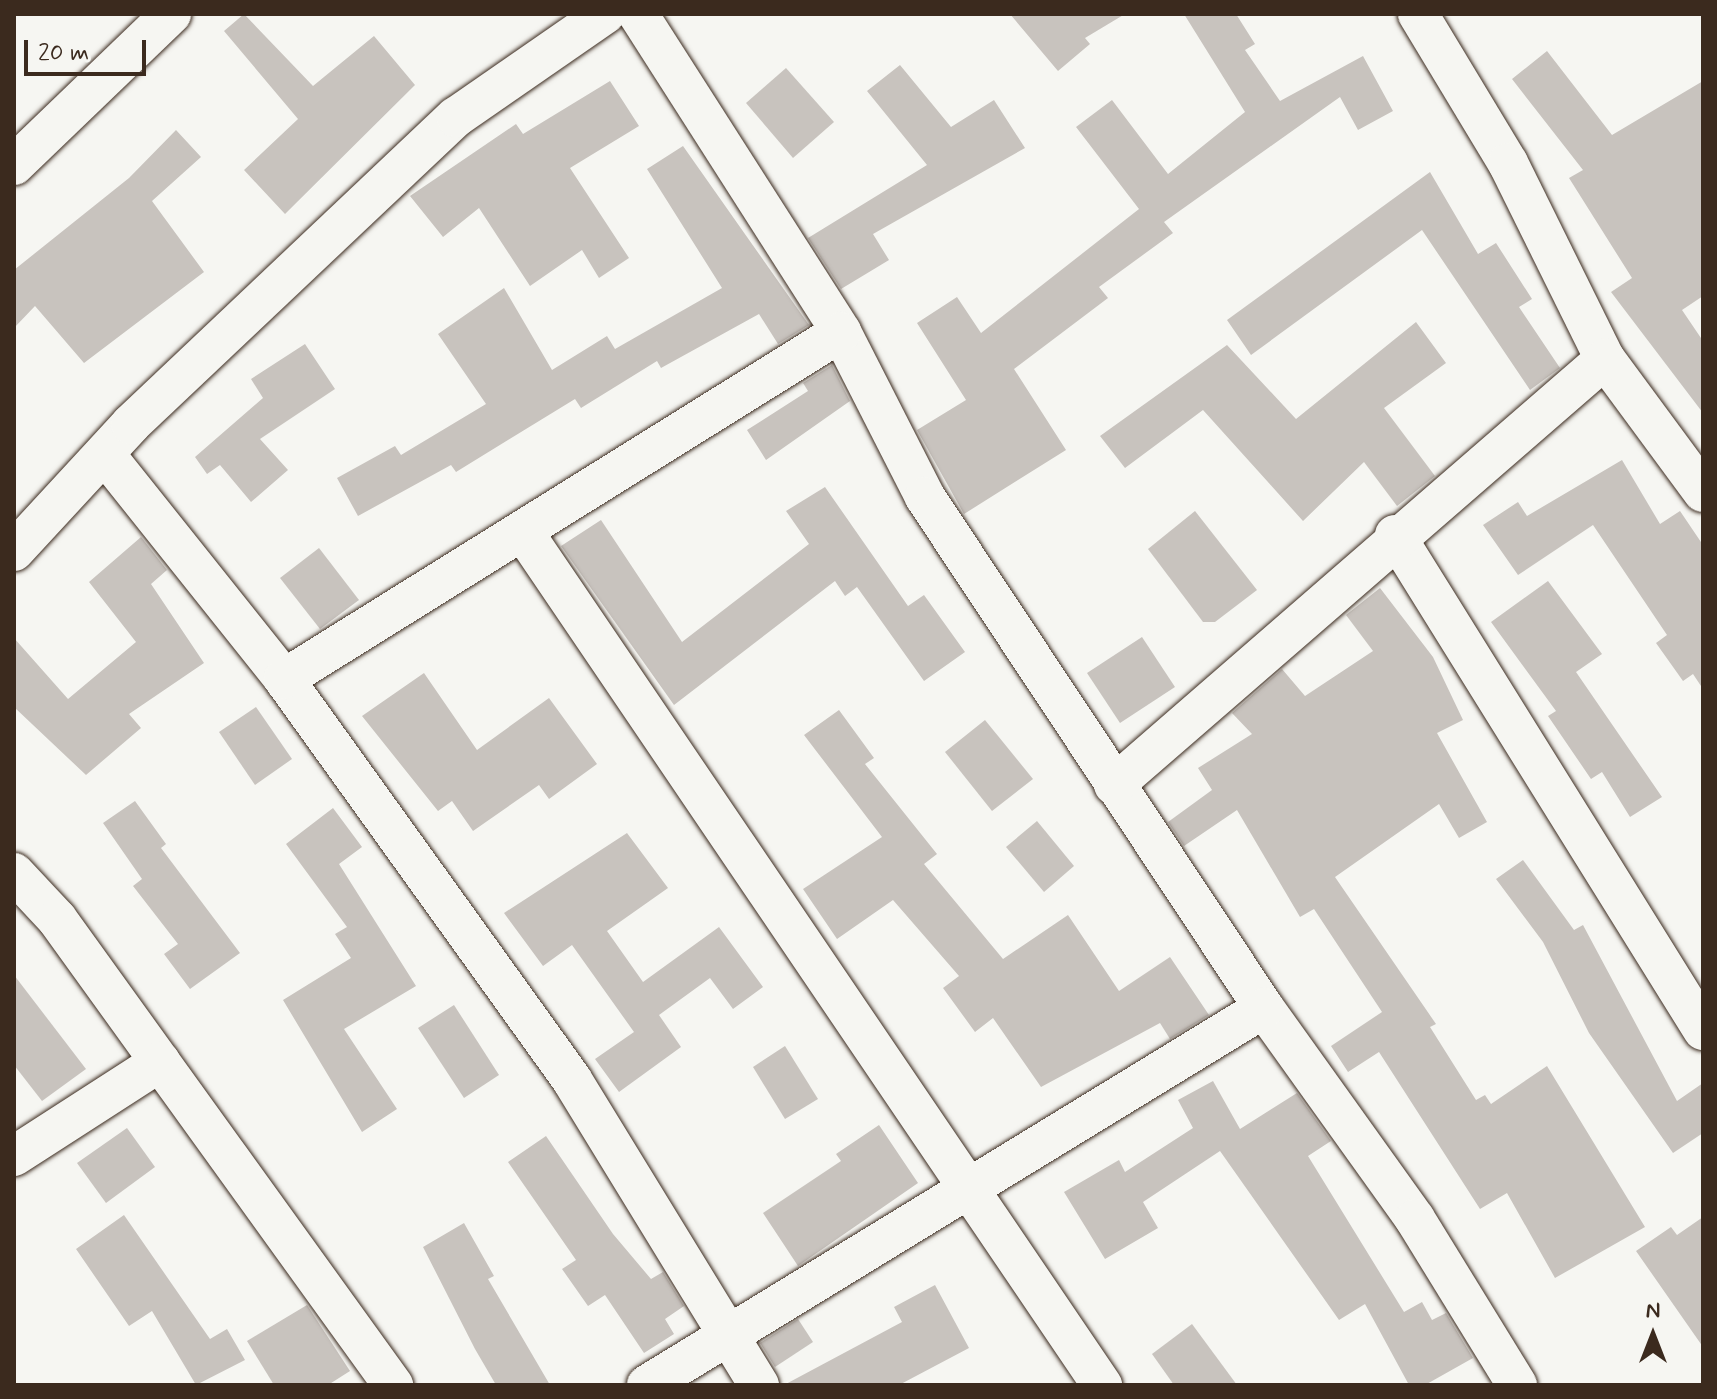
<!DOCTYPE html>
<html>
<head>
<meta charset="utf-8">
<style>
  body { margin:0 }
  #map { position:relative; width:1717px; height:1399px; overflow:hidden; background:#f6f6f2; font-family:Mynerve,sans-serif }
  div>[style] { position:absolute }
  .building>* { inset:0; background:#c8c3be }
  .roads { filter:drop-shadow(0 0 2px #3b2a1e) drop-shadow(0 0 2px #3b2a1e) }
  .street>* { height:40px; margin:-20px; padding:0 20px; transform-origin:20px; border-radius:20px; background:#f6f6f2 }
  span { translate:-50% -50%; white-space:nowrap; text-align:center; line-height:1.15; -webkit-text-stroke:6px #f6f6f2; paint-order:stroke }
  .frame { position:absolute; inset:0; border:16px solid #3b2a1e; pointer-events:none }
  .north { position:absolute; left:1613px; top:1295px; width:80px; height:80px; -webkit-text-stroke:6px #f6f6f2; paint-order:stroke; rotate:0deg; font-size:22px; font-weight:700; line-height:32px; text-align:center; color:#3b2a1e }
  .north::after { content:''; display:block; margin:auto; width:28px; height:36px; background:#3b2a1e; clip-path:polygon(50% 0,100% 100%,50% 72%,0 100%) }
  .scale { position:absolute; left:24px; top:40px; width:122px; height:36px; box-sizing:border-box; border:4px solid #3b2a1e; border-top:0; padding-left:10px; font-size:24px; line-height:28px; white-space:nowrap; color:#3b2a1e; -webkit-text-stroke:6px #f6f6f2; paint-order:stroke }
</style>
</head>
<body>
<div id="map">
  <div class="building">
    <i style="clip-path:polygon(244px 14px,313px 86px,374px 36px,415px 85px,285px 214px,244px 170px,298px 119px,224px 31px)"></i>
    <i style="clip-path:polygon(1010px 14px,1125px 14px,1085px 38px,1090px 44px,1058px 71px)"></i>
    <i style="clip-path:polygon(1184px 14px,1236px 14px,1255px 44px,1245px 50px,1280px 101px,1363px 56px,1393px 111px,1358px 130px,1340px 97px,1164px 222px,1173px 233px,1099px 287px,1108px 298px,1014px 369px,1066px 450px,964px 514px,917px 430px,966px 400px,917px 323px,957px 297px,981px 333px,1139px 209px,1076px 127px,1112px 100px,1168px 174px,1245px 112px)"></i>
    <i style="clip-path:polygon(1547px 51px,1612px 135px,1703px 81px,1703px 296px,1682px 310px,1703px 341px,1703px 413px,1611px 292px,1632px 278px,1569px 178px,1583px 170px,1512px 79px)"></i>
    <i style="clip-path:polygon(900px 65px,951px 127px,994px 100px,1025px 148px,873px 234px,889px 260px,841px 289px,808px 238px,927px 165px,867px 91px)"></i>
    <i style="clip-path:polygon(786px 68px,834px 122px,793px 158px,746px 103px)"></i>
    <i style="clip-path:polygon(610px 81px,639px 126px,570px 168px,629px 258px,599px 278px,582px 250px,530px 286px,479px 208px,443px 237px,410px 196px,516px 124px,523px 134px)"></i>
    <i style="clip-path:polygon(176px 130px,201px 157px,152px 201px,204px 272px,84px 363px,35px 306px,14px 328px,14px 270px,129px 178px)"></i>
    <i style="clip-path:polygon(683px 146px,809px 325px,778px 344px,759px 314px,661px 368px,657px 361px,581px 408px,575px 399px,456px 472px,451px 465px,358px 516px,337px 478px,395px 446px,401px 455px,486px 404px,438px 334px,504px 288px,552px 370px,607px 336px,615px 349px,722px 288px,647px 169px)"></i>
    <i style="clip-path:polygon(1430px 172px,1478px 254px,1496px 243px,1532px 299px,1519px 307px,1560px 368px,1530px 390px,1422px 230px,1251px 355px,1227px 320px)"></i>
    <i style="clip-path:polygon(1416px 322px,1446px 363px,1384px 408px,1435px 476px,1397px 506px,1364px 462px,1303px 521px,1203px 410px,1125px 468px,1100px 436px,1227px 345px,1296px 419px)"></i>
    <i style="clip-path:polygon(305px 344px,335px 389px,260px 439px,288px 470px,251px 502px,220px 465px,207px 474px,195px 457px,263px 398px,251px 379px)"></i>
    <i style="clip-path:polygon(832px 365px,850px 401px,766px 460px,747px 430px,808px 391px,803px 383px)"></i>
    <i style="clip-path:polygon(1622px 460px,1660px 524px,1680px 511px,1703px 545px,1703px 689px,1693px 674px,1683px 681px,1656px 643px,1667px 635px,1593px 525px,1518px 575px,1483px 525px,1518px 502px,1527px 516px)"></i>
    <i style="clip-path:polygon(825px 487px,908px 606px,924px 595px,965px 652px,924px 681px,857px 587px,845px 596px,835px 581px,674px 705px,561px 546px,601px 520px,682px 642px,809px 544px,786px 511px)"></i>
    <i style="clip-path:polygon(1195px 511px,1257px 590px,1215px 622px,1203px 622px,1148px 549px)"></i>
    <i style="clip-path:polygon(141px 537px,167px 570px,151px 584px,204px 663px,129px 714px,141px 728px,86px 775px,14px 707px,14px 638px,68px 699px,136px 642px,89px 582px)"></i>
    <i style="clip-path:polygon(319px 548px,359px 600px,320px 629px,280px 578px)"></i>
    <i style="clip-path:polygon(1548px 581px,1602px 654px,1576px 672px,1662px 797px,1630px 817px,1602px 772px,1591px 779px,1548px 716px,1556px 711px,1491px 622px)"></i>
    <i style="clip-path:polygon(1380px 588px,1433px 657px,1463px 720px,1437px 733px,1487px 822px,1459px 838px,1439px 804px,1335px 877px,1436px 1024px,1430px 1027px,1476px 1100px,1485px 1095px,1491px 1104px,1547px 1066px,1645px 1227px,1555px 1278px,1507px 1193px,1480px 1209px,1379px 1052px,1348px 1072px,1331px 1046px,1382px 1012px,1314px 909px,1300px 917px,1237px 810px,1184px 846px,1168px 822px,1212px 790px,1198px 768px,1252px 734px,1232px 713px,1282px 669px,1305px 696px,1373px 651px,1346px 615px)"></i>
    <i style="clip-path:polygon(1142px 637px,1175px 687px,1120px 723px,1087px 673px)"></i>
    <i style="clip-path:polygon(424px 673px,477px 750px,549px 698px,597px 764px,549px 799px,539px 785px,473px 831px,452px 801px,438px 811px,362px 716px)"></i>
    <i style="clip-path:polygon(256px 707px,292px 759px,255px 785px,219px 732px)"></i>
    <i style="clip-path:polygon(839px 710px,874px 758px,865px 764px,937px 854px,924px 864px,1003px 959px,1068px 915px,1119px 991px,1170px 957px,1209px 1015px,1170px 1039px,1160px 1023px,1041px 1087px,993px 1018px,975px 1032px,943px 988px,959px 976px,893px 900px,837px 939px,803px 889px,882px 837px,804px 735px)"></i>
    <i style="clip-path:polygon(985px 720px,1033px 779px,992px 811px,945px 752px)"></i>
    <i style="clip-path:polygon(135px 801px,166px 844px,161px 848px,240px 953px,190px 989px,164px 954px,178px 944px,133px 886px,142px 879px,103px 823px)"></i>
    <i style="clip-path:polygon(333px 808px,362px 847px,339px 864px,416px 986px,344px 1029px,397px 1109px,362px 1132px,283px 1000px,351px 958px,335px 934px,347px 927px,286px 844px)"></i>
    <i style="clip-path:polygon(1037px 821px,1074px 866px,1044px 892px,1006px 847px)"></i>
    <i style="clip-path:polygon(627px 833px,668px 888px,607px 931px,643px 982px,719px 927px,763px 987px,733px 1009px,710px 978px,659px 1015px,681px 1047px,619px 1092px,595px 1059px,634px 1032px,572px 945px,543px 966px,504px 913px)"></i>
    <i style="clip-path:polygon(1523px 860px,1574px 930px,1583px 925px,1677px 1101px,1703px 1083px,1703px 1133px,1673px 1153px,1589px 1033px,1543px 942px,1496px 879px)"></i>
    <i style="clip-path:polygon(14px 975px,86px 1069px,42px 1101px,14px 1065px)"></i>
    <i style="clip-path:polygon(454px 1005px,499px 1075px,464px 1098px,418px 1028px)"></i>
    <i style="clip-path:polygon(785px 1046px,818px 1099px,785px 1119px,753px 1067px)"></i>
    <i style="clip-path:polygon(1213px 1081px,1240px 1129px,1297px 1093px,1331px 1141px,1308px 1156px,1404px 1312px,1422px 1302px,1432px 1320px,1446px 1313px,1473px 1358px,1425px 1385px,1409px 1385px,1365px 1304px,1339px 1320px,1220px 1151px,1143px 1202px,1158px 1228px,1105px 1259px,1064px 1192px,1119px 1160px,1125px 1172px,1193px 1128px,1178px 1100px)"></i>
    <i style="clip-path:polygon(879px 1125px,918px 1183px,798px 1266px,763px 1213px,841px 1161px,836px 1154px)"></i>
    <i style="clip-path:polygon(127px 1128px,155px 1167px,106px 1203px,77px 1163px)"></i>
    <i style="clip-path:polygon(546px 1136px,613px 1234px,651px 1279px,663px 1272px,684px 1306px,665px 1319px,674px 1334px,644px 1353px,605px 1295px,588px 1306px,562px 1269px,576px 1260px,508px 1162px)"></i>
    <i style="clip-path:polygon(124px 1215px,210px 1339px,227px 1329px,245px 1360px,196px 1385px,152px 1311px,129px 1326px,76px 1249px)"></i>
    <i style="clip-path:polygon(1703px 1217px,1703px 1347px,1636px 1251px,1671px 1227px,1677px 1235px)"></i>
    <i style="clip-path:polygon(464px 1223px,494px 1276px,488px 1279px,550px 1385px,496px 1385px,475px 1349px,423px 1247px)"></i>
    <i style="clip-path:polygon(935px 1285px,969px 1348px,899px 1385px,784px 1385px,902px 1322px,894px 1307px)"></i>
    <i style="clip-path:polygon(307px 1305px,350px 1371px,328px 1385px,274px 1385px,247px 1341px)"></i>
    <i style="clip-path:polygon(798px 1319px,813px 1342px,775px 1367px,760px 1343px)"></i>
    <i style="clip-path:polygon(1192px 1324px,1237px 1385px,1174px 1385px,1152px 1354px)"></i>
  </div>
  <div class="roads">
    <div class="street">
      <i style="left:638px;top:14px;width:377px;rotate:57.4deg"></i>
      <i style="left:841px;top:332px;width:185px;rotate:63deg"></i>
      <i style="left:925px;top:497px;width:613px;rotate:56.44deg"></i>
      <i style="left:1264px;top:1008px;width:259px;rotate:54.4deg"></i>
      <i style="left:1415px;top:1219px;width:195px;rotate:58.4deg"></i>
      <i style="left:1418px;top:14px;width:174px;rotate:58.9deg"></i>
      <i style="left:1508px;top:163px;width:219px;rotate:63.7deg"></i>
      <i style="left:1605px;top:359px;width:165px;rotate:53.6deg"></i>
      <i style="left:14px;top:165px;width:218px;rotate:-43.9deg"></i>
      <i style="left:107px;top:457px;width:284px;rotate:51.4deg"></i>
      <i style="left:284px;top:679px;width:494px;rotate:54.3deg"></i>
      <i style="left:572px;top:1080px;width:358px;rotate:58.5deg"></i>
      <i style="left:524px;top:533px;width:1030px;rotate:55.85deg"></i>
      <i style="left:1395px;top:535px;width:583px;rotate:58.11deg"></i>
      <i style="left:14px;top:551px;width:173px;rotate:-47.3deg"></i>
      <i style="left:131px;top:424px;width:447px;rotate:-43.4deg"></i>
      <i style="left:456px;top:117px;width:181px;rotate:-34.7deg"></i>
      <i style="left:284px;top:679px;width:656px;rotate:-31.92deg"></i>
      <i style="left:1114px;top:785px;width:650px;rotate:-40.95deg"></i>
      <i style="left:14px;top:873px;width:63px;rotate:46.9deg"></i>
      <i style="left:57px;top:919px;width:575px;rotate:54.21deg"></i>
      <i style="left:14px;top:1156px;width:174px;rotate:-32.8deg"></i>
      <i style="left:647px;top:1385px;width:723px;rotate:-31.43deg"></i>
    </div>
  </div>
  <div class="frame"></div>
  <div class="north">N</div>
  <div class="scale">20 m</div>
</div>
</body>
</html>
